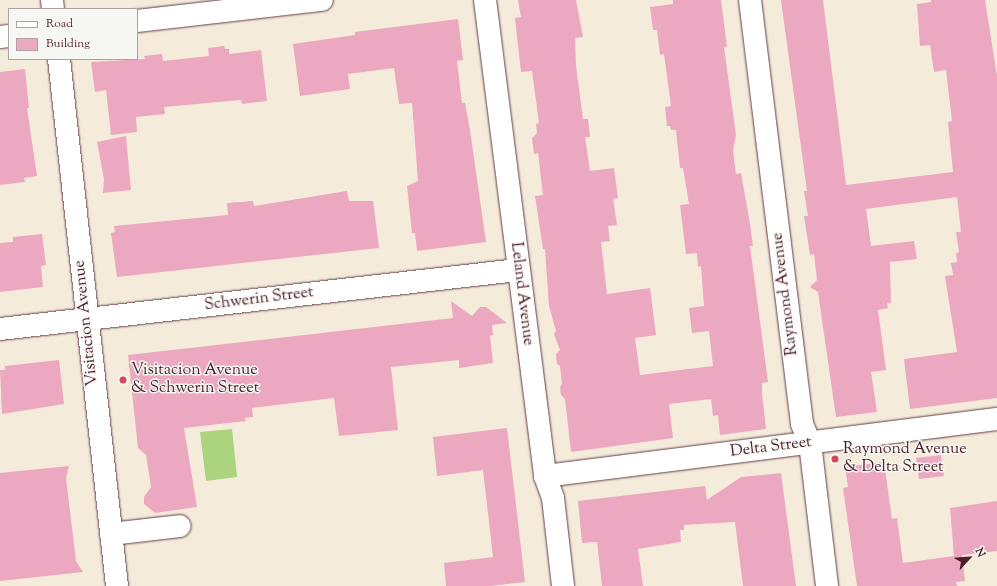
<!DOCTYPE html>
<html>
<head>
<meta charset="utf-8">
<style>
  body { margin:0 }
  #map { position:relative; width:997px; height:586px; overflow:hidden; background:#f4ebdb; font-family:"Sorts Mill Goudy",serif }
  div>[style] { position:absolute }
  .green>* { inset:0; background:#acd37d }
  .building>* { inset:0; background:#eca8c1 }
  .roads { filter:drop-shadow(0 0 1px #643e45) drop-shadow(0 0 1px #643e45) }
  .minor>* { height:22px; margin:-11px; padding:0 11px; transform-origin:11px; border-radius:11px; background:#fff }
  .dots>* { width:11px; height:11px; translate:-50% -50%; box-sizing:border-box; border:2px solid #f6f6f2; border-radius:50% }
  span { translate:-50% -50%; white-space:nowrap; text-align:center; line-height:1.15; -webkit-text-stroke:3px #f6f6f2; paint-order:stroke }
  .street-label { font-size:16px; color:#4a1f2b }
  .poi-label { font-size:16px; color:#4a1f2b }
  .left { translate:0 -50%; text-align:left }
  .legend { position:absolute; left:8px; top:8px; width:130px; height:52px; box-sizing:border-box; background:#f6f6f2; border:1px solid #b1a0a2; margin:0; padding:5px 7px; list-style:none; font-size:12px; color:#4a1f2b }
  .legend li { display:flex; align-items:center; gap:8px; height:20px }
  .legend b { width:20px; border:1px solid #b1a0a2 }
  .north { position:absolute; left:949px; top:538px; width:40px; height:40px; -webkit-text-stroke:3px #f6f6f2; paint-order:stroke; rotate:64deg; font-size:11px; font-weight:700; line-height:16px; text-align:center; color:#4a1f2b }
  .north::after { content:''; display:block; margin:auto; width:14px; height:18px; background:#4a1f2b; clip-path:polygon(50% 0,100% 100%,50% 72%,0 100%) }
</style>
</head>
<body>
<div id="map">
  <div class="green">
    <i style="clip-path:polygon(232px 429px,237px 477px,206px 481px,200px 432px)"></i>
  </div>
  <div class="building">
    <i style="clip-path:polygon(518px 0,576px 0,583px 37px,575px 38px,576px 66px,583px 119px,588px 119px,590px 137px,585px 137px,590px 171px,614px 168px,618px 198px,613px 199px,617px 225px,608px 226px,610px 241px,601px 242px,607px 294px,650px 288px,656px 335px,635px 338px,640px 375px,713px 366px,709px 331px,692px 333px,689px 308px,704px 306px,701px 266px,698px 267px,697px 253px,686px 254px,680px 205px,689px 204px,683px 168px,680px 168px,676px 130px,671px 130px,670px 126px,667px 126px,665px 107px,671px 106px,664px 54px,660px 55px,657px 30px,653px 30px,650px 7px,673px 4px,673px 0,721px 0,727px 47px,724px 47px,736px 135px,733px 151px,736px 174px,741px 173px,750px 224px,753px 246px,750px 246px,768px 382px,762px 383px,762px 393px,766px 429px,720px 435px,718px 415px,713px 416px,711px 399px,669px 404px,673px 438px,571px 452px,565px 399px,561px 395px,560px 387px,562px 384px,560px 366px,557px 364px,556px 354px,560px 350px,554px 334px,556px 331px,549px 306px,545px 249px,543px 249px,535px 196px,543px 195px,538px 153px,534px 154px,532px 138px,537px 133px,536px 124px,539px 123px,532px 71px,521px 72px,515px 18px,521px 17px)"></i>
    <i style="clip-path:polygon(781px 0,823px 0,846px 185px,953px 172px,948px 122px,952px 121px,946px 70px,934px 72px,930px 45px,920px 46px,917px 4px,931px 2px,931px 0,985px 0,997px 76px,997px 398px,910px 409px,904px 359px,957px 352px,945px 276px,953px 275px,951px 263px,957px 262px,956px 253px,959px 252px,956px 232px,961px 232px,957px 197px,866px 209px,871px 246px,914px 241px,917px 259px,890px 262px,891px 303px,887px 303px,888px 308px,878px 310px,886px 370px,871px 372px,877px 412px,836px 417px,818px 292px,810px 287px,817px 280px,814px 254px,810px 255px,804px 216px,808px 216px,804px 191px,807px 191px)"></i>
    <i style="clip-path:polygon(458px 19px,463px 60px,457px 61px,462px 103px,465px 103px,470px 130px,486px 242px,417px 251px,415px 233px,412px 233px,407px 186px,418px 181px,412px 103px,399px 104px,394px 68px,348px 74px,350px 89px,300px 96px,293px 44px,355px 35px,355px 32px)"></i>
    <i style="clip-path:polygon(224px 46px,225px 49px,229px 49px,229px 54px,261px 50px,267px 101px,242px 104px,241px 100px,164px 107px,165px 114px,136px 117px,137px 132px,111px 135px,106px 90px,95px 92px,91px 62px,145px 59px,144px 56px,162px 54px,163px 61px,209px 56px,208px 48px)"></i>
    <i style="clip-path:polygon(25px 69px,29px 108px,27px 108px,37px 176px,24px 178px,25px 182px,0 185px,0 72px)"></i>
    <i style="clip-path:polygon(126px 136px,131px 190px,103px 193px,104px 179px,97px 142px)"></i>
    <i style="clip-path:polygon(347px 191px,349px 201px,373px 201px,379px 248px,117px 277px,111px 233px,115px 232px,114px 226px,228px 215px,227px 203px,253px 201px,254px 206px)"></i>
    <i style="clip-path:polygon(42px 234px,46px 265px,41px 266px,43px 287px,0 292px,0 243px,13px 242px,13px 237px)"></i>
    <i style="clip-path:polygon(451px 301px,472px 316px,480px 307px,486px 307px,507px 323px,492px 325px,493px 335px,490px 336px,493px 363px,459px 368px,459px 360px,391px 367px,398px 430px,339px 436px,334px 398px,252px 408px,253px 417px,245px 418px,246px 421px,184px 428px,197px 507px,155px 513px,144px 504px,144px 497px,151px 487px,146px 455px,138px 448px,128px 355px,453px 318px)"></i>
    <i style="clip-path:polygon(59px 360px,64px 404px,2px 414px,0 370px,5px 370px,5px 366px)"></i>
    <i style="clip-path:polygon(507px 428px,525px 582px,490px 586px,446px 586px,444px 563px,493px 557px,483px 470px,437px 476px,433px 437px)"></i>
    <i style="clip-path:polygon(941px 455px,944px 476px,919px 479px,916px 458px)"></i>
    <i style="clip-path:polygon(884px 462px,892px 519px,897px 518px,903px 563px,954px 556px,950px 508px,997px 501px,997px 551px,962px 555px,965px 581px,956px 582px,957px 586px,857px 586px,843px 488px,848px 487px,845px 467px)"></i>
    <i style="clip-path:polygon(69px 466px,66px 478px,76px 561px,83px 572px,0 581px,0 473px)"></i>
    <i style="clip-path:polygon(781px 473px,796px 586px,743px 586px,735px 522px,684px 525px,684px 530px,680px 530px,681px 542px,638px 549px,643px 586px,602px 586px,597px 542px,582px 543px,578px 501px,705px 486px,707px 500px,741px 477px)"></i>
  </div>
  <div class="roads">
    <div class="minor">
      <i style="left:52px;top:0;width:9px;rotate:84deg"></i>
      <i style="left:485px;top:0;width:480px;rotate:82.8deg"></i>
      <i style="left:545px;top:476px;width:23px;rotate:70deg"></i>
      <i style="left:553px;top:498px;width:89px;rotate:83.5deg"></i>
      <i style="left:750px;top:0;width:427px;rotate:83deg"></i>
      <i style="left:802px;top:424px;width:21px;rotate:67deg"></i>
      <i style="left:810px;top:443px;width:144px;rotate:83.2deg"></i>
      <i style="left:137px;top:21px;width:186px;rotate:-6.5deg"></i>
      <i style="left:0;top:37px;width:9px;rotate:-6deg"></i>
      <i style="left:59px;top:59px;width:530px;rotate:83.72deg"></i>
      <i style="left:0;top:329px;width:521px;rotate:-6.5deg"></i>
      <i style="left:545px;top:476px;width:456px;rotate:-7.2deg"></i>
      <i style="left:111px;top:534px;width:69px;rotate:-6.6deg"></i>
    </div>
  </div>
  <div class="dots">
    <i style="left:123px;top:380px;background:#d1495b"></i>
    <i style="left:835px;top:459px;background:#d1495b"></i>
  </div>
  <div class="street-label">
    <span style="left:521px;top:294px;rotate:83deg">Leland Avenue</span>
    <span style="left:786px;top:294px;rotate:-97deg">Raymond Avenue</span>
    <span style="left:259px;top:300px;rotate:-7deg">Schwerin Street</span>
    <span style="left:87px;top:323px;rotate:-96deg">Visitacion Avenue</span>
    <span style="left:771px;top:448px;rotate:-7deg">Delta Street</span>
  </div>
  <div class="poi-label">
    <span class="left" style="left:131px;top:380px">Visitacion Avenue<br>&amp; Schwerin Street</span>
    <span class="left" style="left:843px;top:459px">Raymond Avenue<br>&amp; Delta Street</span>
  </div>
  <ul class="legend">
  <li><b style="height:5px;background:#fff"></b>Road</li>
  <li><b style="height:11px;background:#eca8c1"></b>Building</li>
  </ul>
  <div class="north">N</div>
</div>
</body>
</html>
